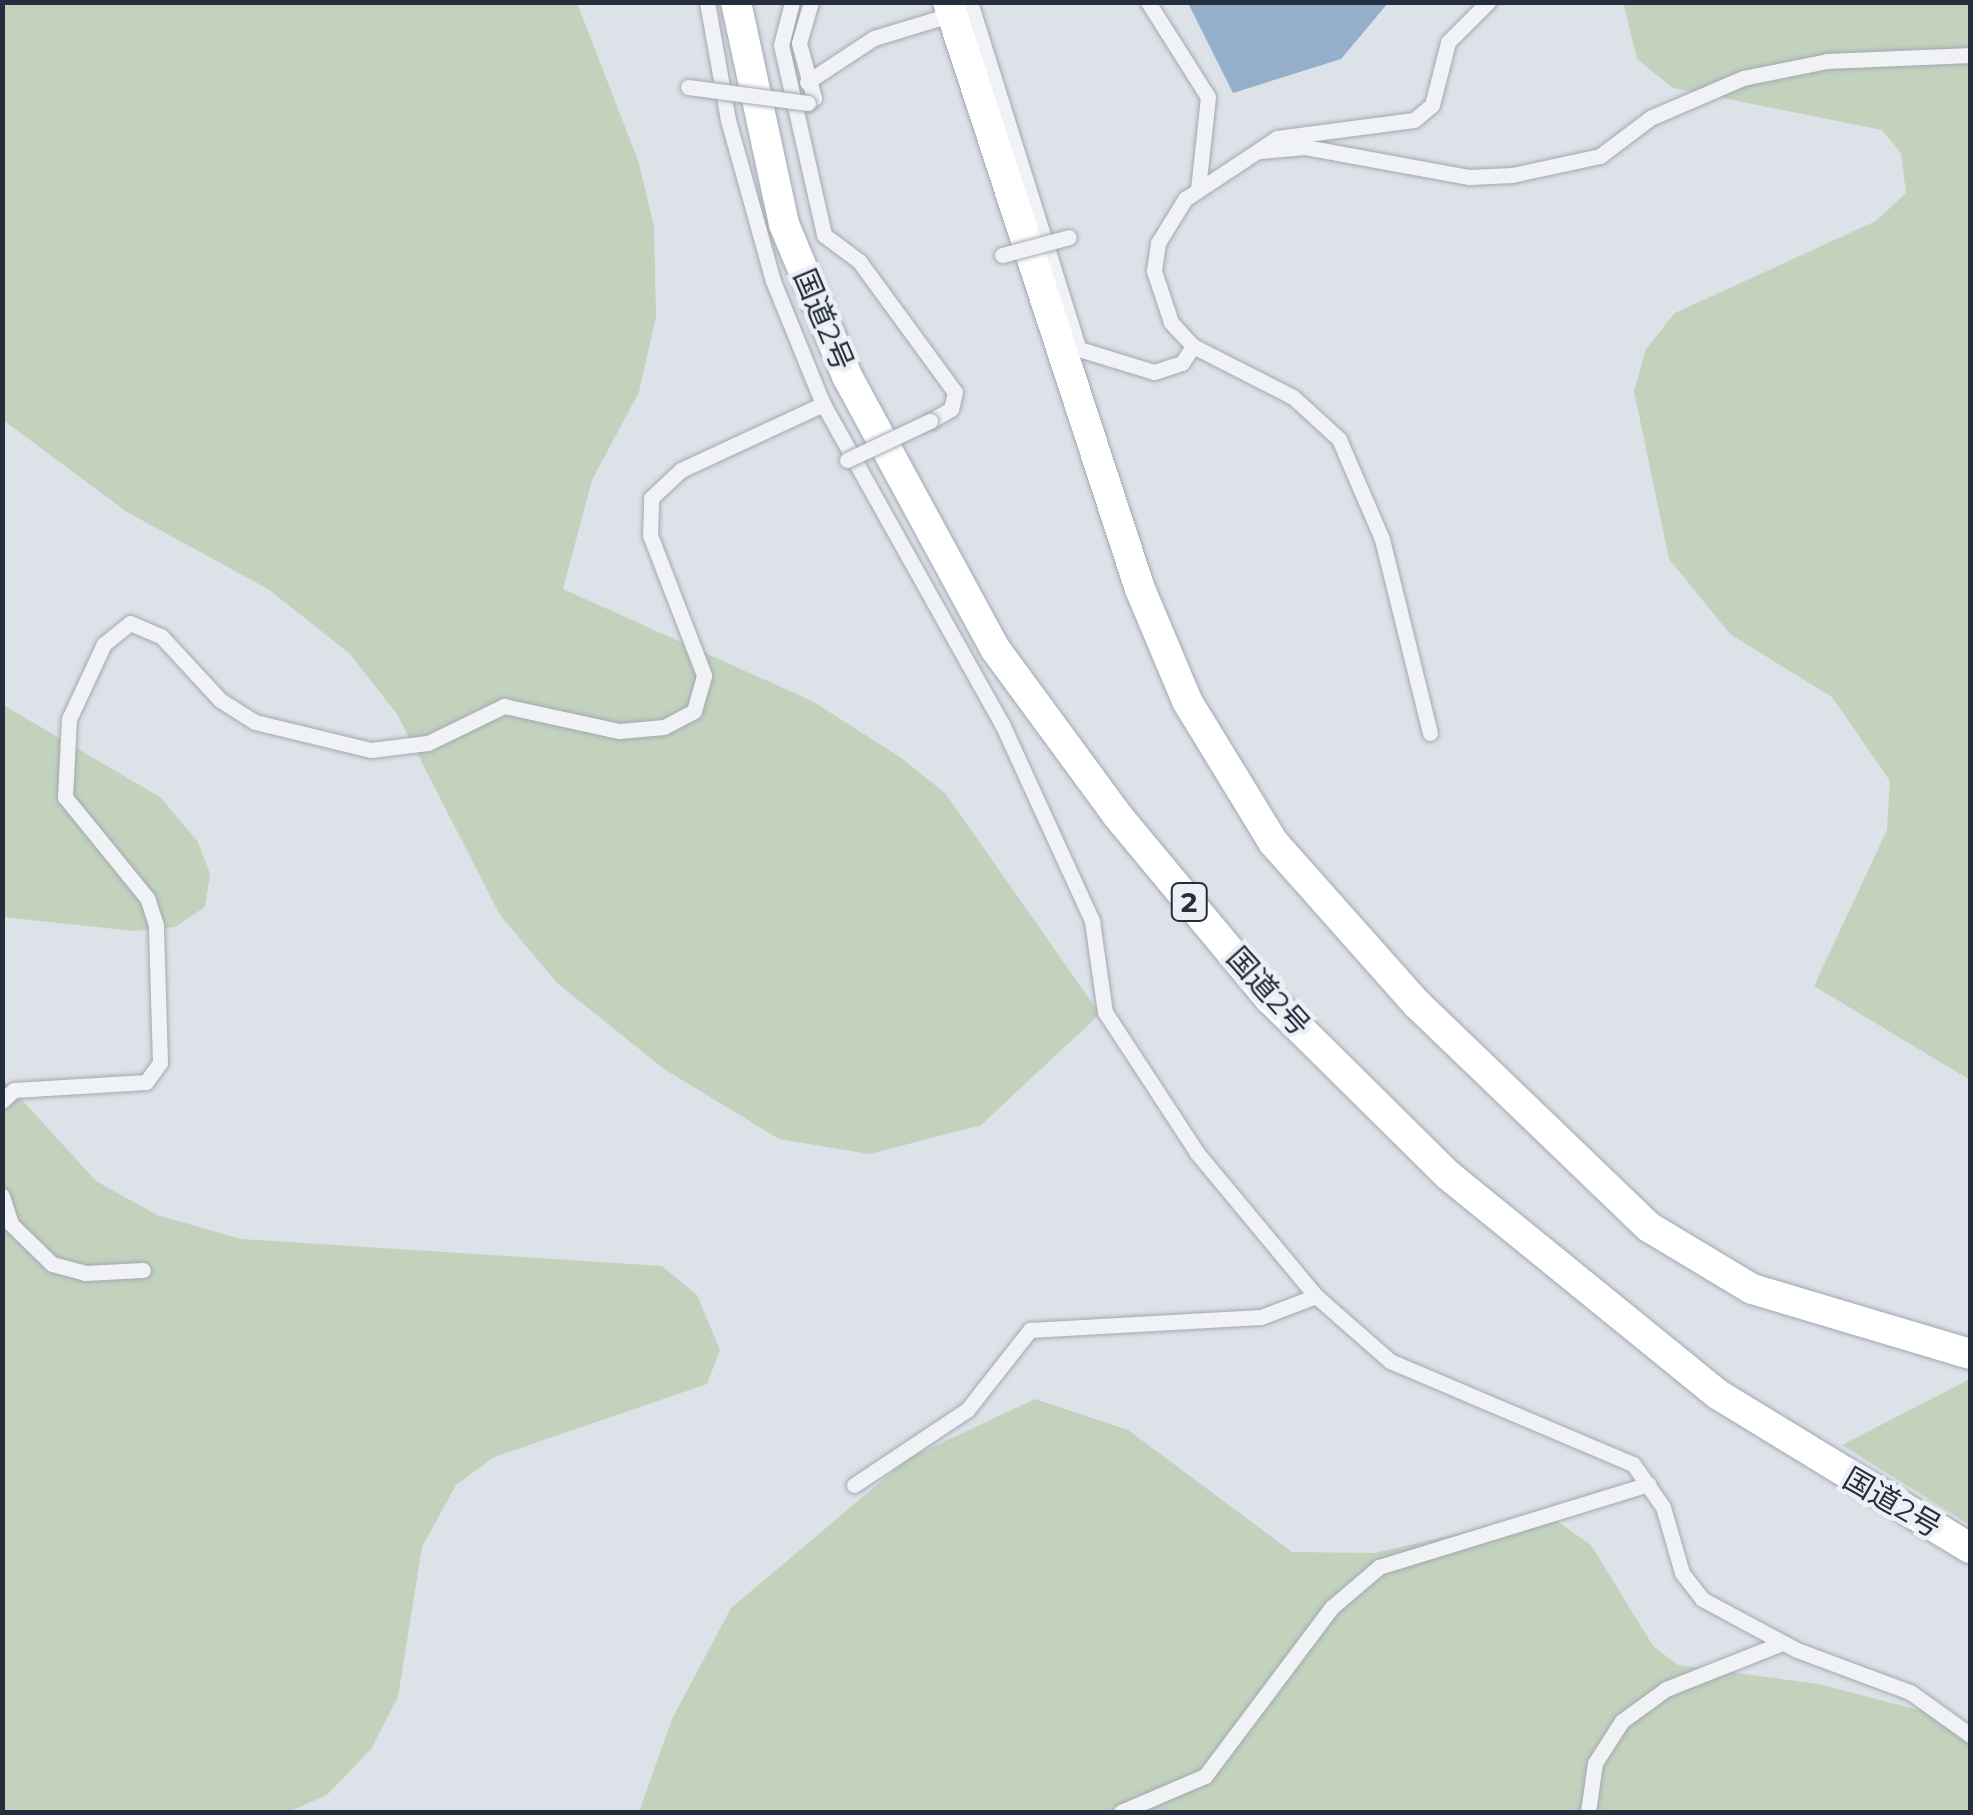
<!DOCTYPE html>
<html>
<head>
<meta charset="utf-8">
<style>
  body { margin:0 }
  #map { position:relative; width:1973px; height:1815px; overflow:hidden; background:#dde1e8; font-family:Montserrat,"Noto Sans JP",sans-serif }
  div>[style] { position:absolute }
  .green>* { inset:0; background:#c2d2bd }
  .water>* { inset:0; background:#95aeca }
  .roads { filter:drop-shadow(0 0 2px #a2a8b2) drop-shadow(0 0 2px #a2a8b2) }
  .street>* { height:15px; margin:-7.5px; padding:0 7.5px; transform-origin:7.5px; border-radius:7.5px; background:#f0f2f6 }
  .highway>* { height:30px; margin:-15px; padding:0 15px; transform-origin:15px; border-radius:15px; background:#fff }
  .bridges { filter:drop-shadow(0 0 2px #a2a8b2) drop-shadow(0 0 2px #a2a8b2) }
  .street-bridge>* { height:15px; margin:-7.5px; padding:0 7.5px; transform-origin:7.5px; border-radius:7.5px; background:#f0f2f6 }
  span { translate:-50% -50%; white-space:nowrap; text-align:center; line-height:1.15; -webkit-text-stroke:9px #ecf0f5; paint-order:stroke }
  .shield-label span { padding:2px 8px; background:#ecf0f5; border:2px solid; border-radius:8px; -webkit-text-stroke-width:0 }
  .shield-label { font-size:28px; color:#252e3f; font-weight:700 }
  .street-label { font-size:30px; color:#252e3f }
  .frame { position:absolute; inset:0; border:5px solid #252e3f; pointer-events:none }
</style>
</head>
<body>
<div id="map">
  <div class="green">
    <i style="clip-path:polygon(1623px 2px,1970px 3px,1970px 1080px,1814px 986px,1887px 830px,1890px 781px,1832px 697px,1730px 634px,1669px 559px,1634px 391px,1646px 349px,1675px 313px,1876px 221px,1906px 193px,1901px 153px,1882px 130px,1673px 88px,1637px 59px)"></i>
    <i style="clip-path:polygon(3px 3px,577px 3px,639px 163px,654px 227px,656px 317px,639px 392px,592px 480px,563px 589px,812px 701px,900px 757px,945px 793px,1100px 1014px,981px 1125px,870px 1154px,779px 1139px,664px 1069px,557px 983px,500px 915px,397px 714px,349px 653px,268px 589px,127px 512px,3px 420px)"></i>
    <i style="clip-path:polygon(3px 705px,160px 797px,198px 842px,210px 874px,205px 907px,175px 927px,134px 931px,3px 917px)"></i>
    <i style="clip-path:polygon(2px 1078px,96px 1181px,157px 1215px,241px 1239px,662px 1266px,697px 1295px,720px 1350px,707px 1384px,494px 1457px,456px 1485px,422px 1547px,398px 1697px,371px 1749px,327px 1795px,288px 1812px,3px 1812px)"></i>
    <i style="clip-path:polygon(1970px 1379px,1970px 1525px,1842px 1445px)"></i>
    <i style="clip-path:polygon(1035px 1399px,1128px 1430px,1292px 1552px,1375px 1553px,1545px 1513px,1591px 1545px,1653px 1646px,1678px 1665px,1818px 1684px,1934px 1714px,1970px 1735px,1970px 1812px,639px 1812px,672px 1719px,731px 1608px,909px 1458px)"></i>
  </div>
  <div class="water">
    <i style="clip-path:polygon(1188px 3px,1388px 3px,1341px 59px,1233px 93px)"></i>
  </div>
  <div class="roads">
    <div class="street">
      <i style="left:707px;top:2px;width:120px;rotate:79.9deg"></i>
      <i style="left:728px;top:120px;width:167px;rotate:74.4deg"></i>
      <i style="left:773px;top:281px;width:133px;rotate:67.9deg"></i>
      <i style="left:823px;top:404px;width:367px;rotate:60.8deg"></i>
      <i style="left:1002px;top:724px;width:217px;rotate:65.4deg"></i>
      <i style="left:1092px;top:921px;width:92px;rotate:81.9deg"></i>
      <i style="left:1105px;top:1012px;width:170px;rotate:56.8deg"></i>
      <i style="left:1198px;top:1154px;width:185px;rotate:50.3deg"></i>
      <i style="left:1316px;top:1296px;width:98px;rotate:41.3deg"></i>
      <i style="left:1390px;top:1361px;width:264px;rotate:23deg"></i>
      <i style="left:1633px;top:1464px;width:52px;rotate:55.1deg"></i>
      <i style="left:1663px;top:1507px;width:69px;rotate:73.9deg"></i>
      <i style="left:1682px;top:1573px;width:33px;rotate:52deg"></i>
      <i style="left:1702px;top:1599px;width:108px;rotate:28.2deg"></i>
      <i style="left:1797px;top:1650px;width:121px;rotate:20.4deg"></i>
      <i style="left:1910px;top:1692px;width:74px;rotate:35.6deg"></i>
      <i style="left:792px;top:2px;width:44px;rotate:104.3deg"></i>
      <i style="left:781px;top:45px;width:195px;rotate:77.2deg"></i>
      <i style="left:824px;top:235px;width:44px;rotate:36.6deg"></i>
      <i style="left:859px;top:261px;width:162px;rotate:53.8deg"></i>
      <i style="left:955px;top:392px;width:17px;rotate:103deg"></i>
      <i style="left:951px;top:409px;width:24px;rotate:150deg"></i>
      <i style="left:970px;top:2px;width:364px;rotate:72.6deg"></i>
      <i style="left:1079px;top:349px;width:78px;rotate:17deg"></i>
      <i style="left:1154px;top:372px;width:29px;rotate:-18deg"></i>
      <i style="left:1182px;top:363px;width:20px;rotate:-57deg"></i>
      <i style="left:1148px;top:2px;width:112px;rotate:57.7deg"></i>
      <i style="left:1208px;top:97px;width:93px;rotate:96.2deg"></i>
      <i style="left:807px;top:82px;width:80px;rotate:-33.3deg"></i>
      <i style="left:874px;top:38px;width:83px;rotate:-16.9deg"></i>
      <i style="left:808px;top:103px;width:8px;rotate:-40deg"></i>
      <i style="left:814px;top:98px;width:57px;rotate:-105.3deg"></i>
      <i style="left:799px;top:43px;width:43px;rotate:-73.7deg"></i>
      <i style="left:1260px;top:151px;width:45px;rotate:-5.1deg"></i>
      <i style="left:1305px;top:147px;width:167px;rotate:10.4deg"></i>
      <i style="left:1469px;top:177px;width:43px;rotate:-2.7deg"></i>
      <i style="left:1512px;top:175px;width:90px;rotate:-12.2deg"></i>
      <i style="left:1600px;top:156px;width:63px;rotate:-37.2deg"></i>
      <i style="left:1650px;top:118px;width:101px;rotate:-23.3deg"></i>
      <i style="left:1743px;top:78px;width:86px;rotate:-11.4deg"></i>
      <i style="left:1827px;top:61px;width:143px;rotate:-2.4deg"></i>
      <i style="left:1430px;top:733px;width:200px;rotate:-103.9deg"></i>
      <i style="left:1382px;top:539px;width:109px;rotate:-113.3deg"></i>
      <i style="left:1339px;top:439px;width:62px;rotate:-137.6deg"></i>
      <i style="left:1293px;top:397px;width:112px;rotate:-153deg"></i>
      <i style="left:1193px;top:346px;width:33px;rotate:-133deg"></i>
      <i style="left:1171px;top:322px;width:54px;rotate:-108.4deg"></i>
      <i style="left:1154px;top:271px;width:28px;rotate:-82deg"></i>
      <i style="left:1158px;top:243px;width:52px;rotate:-58.5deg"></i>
      <i style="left:1185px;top:199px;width:110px;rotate:-33.5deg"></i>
      <i style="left:1277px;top:138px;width:138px;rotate:-7.5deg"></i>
      <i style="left:1414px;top:120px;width:23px;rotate:-40deg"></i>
      <i style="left:1432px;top:105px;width:65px;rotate:-75.7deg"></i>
      <i style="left:1448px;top:42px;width:57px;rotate:-45deg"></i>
      <i style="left:2px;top:1101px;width:16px;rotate:-43deg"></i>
      <i style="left:14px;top:1090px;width:132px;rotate:-3.5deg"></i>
      <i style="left:146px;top:1082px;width:24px;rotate:-54deg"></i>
      <i style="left:160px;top:1063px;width:138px;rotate:-91.7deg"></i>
      <i style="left:156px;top:925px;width:28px;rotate:-108deg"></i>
      <i style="left:147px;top:898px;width:130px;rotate:-129.1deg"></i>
      <i style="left:65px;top:797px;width:78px;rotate:-87.1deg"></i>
      <i style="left:69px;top:719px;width:83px;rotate:-65deg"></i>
      <i style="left:104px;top:644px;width:33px;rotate:-39deg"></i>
      <i style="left:130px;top:623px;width:34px;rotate:23deg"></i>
      <i style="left:161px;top:636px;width:87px;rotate:47.3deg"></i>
      <i style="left:220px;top:700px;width:41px;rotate:32.2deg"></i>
      <i style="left:255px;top:722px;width:119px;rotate:13.6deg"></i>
      <i style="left:371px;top:750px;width:57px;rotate:-7deg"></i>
      <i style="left:428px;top:743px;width:85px;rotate:-26deg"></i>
      <i style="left:504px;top:706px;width:118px;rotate:12.3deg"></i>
      <i style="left:619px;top:731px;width:45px;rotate:-5.1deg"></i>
      <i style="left:664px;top:727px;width:34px;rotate:-28deg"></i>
      <i style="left:694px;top:711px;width:37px;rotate:-74deg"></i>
      <i style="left:704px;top:675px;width:150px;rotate:-111.1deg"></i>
      <i style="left:650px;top:535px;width:37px;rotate:-88deg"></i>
      <i style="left:651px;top:498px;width:41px;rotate:-43deg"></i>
      <i style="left:681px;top:470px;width:157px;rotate:-24.9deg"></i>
      <i style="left:2px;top:1196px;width:29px;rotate:72deg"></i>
      <i style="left:11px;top:1224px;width:57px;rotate:44.3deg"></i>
      <i style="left:52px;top:1264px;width:34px;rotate:15deg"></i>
      <i style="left:85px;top:1273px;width:58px;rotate:-3deg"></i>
      <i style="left:854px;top:1485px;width:136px;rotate:-33.6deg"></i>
      <i style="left:967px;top:1410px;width:102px;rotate:-51.8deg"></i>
      <i style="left:1030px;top:1330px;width:231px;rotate:-3.2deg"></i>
      <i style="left:1261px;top:1317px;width:59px;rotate:-20.9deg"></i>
      <i style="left:1121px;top:1812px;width:91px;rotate:-23.2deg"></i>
      <i style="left:1205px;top:1776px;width:211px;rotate:-53.1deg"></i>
      <i style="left:1332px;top:1607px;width:62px;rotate:-40.4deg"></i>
      <i style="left:1379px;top:1567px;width:282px;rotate:-17.1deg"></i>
      <i style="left:1588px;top:1812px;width:49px;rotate:-81.9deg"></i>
      <i style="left:1595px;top:1763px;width:50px;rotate:-57.3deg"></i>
      <i style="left:1622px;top:1721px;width:54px;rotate:-36deg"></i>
      <i style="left:1666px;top:1689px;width:125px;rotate:-21.6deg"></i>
    </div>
    <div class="highway">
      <i style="left:736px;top:2px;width:227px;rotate:77.8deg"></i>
      <i style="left:784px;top:224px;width:165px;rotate:67.5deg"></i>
      <i style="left:847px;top:376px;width:312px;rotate:61.5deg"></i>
      <i style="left:996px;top:650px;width:205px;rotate:53.7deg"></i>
      <i style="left:1117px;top:815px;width:239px;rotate:50.3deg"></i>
      <i style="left:1270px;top:999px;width:250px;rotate:44.7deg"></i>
      <i style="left:1448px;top:1175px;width:349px;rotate:39.1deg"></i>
      <i style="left:1719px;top:1395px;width:294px;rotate:31.4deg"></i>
      <i style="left:948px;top:2px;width:618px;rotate:71.89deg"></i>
      <i style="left:1140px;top:589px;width:121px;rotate:67.2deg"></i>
      <i style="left:1187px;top:701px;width:165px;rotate:58.6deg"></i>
      <i style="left:1273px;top:842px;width:217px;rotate:48.4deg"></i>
      <i style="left:1417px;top:1004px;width:322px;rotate:43.9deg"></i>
      <i style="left:1649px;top:1227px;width:120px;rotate:31deg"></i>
      <i style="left:1752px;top:1289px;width:227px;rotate:16.6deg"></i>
    </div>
  </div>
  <div class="bridges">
    <div class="street-bridge">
      <i style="left:688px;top:87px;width:121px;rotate:7.6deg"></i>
      <i style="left:1002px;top:255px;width:69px;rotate:-15deg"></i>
      <i style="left:847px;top:460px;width:92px;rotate:-25.2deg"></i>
    </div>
  </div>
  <div class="shield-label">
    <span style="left:1189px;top:902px">2</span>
  </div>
  <div class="street-label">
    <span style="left:823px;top:320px;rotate:67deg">国道2号</span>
    <span style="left:1268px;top:992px;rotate:48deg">国道2号</span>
    <span style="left:1892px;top:1503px;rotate:30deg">国道2号</span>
  </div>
  <div class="frame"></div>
</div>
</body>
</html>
